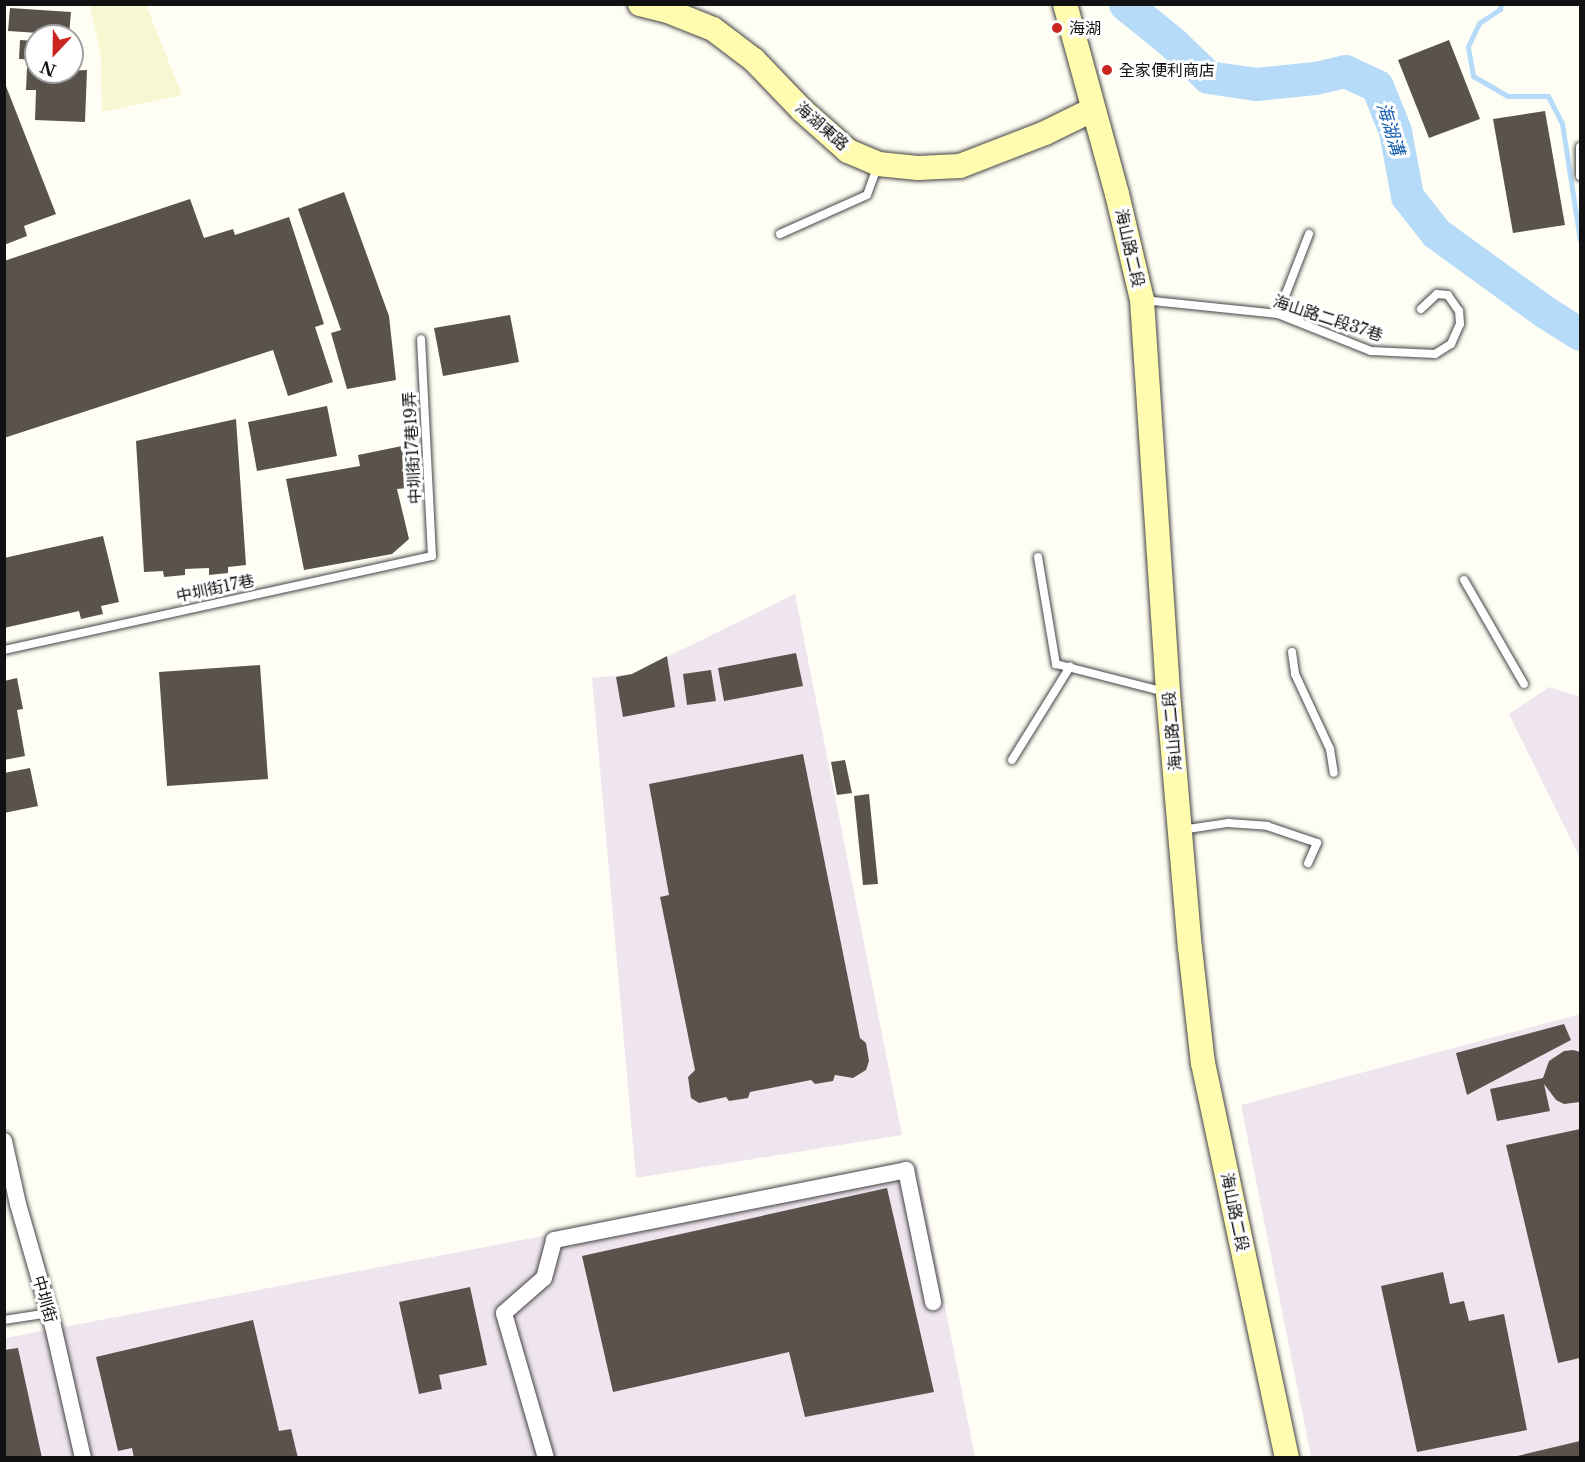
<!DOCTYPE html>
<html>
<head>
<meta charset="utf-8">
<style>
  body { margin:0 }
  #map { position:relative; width:1585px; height:1462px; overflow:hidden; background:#fffef5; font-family:"Libre Baskerville","Noto Sans TC",serif }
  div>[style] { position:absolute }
  .industrial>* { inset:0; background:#efe5ef }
  .farmland>* { inset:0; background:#f7f7d2 }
  .stream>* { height:5px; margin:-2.5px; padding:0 2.5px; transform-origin:2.5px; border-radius:2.5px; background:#b6dbf9 }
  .river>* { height:33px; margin:-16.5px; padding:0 16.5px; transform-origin:16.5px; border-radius:16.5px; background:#b6dbf9 }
  .building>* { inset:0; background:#5a534c }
  .roads { filter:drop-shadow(0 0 2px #444) drop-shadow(0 0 2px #444) }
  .lane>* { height:8px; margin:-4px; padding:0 4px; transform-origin:4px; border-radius:4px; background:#fff }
  .street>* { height:16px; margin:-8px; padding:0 8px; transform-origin:8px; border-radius:8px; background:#fff }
  .secondary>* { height:24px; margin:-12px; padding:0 12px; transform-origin:12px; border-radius:12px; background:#fffcb0 }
  .dots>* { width:16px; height:16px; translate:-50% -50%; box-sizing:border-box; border:3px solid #fff; border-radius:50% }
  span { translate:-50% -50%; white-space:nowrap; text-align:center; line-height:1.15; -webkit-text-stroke:6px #fff; paint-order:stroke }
  .poi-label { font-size:16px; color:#111 }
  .left { translate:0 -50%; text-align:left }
  .street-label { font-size:16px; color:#111 }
  .water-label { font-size:18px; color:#115cac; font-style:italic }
  .frame { position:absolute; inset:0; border:6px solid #111; pointer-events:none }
  .north { position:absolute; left:24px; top:24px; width:60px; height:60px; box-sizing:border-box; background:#fff; border:2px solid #a0a0a0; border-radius:50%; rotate:202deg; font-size:16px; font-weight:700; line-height:24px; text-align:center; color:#111 }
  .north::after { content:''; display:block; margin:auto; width:21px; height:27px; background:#ca2520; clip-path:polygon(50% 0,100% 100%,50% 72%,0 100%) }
</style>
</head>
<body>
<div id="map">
  <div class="industrial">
    <i style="clip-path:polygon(795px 594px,902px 1135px,636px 1178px,592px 678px,632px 674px)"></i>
    <i style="clip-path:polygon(1549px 687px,1580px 697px,1580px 858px,1509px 714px)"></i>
    <i style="clip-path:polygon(1580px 1014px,1580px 1457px,1311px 1457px,1241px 1105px)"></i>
    <i style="clip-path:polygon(917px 1165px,975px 1457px,5px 1458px,5px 1338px)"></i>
  </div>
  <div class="farmland">
    <i style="clip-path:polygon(90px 5px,146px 5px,182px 95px,102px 112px,101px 57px)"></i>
  </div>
  <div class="stream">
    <i style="left:1501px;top:4px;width:5px;rotate:101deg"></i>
    <i style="left:1500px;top:9px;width:25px;rotate:146deg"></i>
    <i style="left:1479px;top:23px;width:26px;rotate:115deg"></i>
    <i style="left:1468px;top:47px;width:29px;rotate:80deg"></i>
    <i style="left:1473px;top:76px;width:39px;rotate:30deg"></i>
    <i style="left:1507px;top:96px;width:41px"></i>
    <i style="left:1548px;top:96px;width:30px;rotate:63deg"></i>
    <i style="left:1562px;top:123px;width:118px;rotate:81.3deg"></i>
  </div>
  <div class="river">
    <i style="left:1125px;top:4px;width:63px;rotate:39.2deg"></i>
    <i style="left:1174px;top:44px;width:47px;rotate:44.1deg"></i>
    <i style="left:1208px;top:77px;width:49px;rotate:8.3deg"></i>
    <i style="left:1256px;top:84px;width:59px;rotate:-5.8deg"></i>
    <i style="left:1315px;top:78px;width:31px;rotate:-13deg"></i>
    <i style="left:1345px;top:71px;width:35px;rotate:25deg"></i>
    <i style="left:1377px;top:86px;width:48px;rotate:68.2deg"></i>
    <i style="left:1395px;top:131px;width:66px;rotate:79.5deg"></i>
    <i style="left:1407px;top:196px;width:47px;rotate:51.9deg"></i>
    <i style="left:1436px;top:233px;width:135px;rotate:35.9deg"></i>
    <i style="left:1545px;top:312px;width:41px;rotate:32.2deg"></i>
  </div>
  <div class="building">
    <i style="clip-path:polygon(10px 8px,71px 12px,69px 35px,8px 31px)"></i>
    <i style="clip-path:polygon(20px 40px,36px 41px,36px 60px,19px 59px)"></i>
    <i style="clip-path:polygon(1449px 40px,1480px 119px,1429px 138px,1398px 60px)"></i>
    <i style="clip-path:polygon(72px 43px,80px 44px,79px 63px,72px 62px)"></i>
    <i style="clip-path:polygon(27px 67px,36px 68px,36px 72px,87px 70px,85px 122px,35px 120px,36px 90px,26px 90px)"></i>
    <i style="clip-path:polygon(4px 81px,56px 214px,24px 226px,27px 236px,4px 245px)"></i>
    <i style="clip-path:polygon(1545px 111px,1565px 225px,1513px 233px,1493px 119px)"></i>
    <i style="clip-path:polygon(344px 192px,389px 316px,396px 380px,347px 389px,331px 333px,341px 330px,298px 209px)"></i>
    <i style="clip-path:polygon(190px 199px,204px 238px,233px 229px,235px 235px,289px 217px,324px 324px,315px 327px,333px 382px,288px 396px,273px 350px,4px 438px,4px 261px)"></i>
    <i style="clip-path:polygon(510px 315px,519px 362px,443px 376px,434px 328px)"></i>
    <i style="clip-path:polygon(327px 406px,337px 456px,257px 471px,248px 422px)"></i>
    <i style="clip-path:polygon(236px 419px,246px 565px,228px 567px,228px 573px,209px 575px,209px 568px,185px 569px,185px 575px,164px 577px,163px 571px,144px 572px,136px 441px)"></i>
    <i style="clip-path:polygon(402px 446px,408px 488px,397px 489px,409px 539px,392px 554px,304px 570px,286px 479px,360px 466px,358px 455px)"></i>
    <i style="clip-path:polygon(103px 536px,119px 602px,101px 606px,103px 614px,81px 619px,79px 611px,4px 628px,4px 558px)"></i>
    <i style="clip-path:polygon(796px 653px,803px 686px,724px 701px,718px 668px)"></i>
    <i style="clip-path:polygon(667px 656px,675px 707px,623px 717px,616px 677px,632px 674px)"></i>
    <i style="clip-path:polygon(260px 665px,268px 779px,167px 786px,159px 672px)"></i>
    <i style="clip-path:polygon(711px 670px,716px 701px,687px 705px,683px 674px)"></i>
    <i style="clip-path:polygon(17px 678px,23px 709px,17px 710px,25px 756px,4px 760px,4px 681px)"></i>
    <i style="clip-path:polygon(803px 754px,860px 1038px,866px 1043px,869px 1061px,866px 1070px,853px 1078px,835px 1075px,833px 1081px,815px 1084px,811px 1080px,750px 1092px,748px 1098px,729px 1101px,726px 1097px,699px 1103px,691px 1098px,688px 1077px,695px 1070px,660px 897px,669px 895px,649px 784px)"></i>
    <i style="clip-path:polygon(845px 760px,852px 793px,837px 795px,831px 762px)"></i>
    <i style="clip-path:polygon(30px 768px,38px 806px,4px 813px,4px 773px)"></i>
    <i style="clip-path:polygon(869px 794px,878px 884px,863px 885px,854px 796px)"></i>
    <i style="clip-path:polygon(1564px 1024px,1571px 1040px,1467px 1095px,1456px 1053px)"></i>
    <i style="clip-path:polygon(1573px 1050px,1580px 1052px,1580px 1102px,1564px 1104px,1556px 1100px,1544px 1084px,1550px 1111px,1497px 1121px,1490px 1089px,1543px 1078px,1549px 1061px,1564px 1051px)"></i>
    <i style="clip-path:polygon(1580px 1129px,1580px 1358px,1558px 1363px,1506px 1145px)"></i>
    <i style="clip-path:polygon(887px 1188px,934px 1392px,805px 1417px,789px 1352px,613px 1392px,582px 1256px)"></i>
    <i style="clip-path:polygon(1443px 1272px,1450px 1304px,1464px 1301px,1469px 1321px,1504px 1314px,1527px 1430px,1417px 1452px,1381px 1286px)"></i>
    <i style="clip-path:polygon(470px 1287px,487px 1365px,439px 1375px,442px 1389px,419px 1394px,399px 1302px)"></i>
    <i style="clip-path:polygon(253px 1320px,279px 1431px,291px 1429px,298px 1458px,134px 1458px,132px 1448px,118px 1451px,96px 1357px)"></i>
    <i style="clip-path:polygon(18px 1348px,42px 1458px,4px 1458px,4px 1350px)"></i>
    <i style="clip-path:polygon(1580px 1441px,1580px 1458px,1513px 1458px,1513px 1457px)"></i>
  </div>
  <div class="roads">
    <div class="lane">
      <i style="left:1580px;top:147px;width:29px;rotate:90deg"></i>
      <i style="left:780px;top:234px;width:95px;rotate:-24.1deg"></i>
      <i style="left:867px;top:195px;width:30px;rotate:-70deg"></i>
      <i style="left:1143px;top:300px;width:136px;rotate:5.9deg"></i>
      <i style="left:1278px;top:314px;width:100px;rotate:21.7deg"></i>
      <i style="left:1371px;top:351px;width:64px;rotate:2.7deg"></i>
      <i style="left:1435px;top:354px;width:19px;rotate:-32deg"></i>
      <i style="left:1451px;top:344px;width:22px;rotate:-66deg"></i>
      <i style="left:1460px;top:324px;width:13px;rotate:-94deg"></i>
      <i style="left:1459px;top:311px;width:19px;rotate:-125deg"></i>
      <i style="left:1448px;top:295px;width:11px;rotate:-175deg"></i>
      <i style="left:1437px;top:294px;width:22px;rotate:137deg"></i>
      <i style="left:1278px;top:314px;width:86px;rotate:-68.8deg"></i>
      <i style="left:1038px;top:557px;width:109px;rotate:80.5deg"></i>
      <i style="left:1056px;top:664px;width:113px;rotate:14.4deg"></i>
      <i style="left:1464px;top:580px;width:120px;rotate:60deg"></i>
      <i style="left:4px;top:650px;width:438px;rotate:-12.4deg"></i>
      <i style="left:432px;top:556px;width:217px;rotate:-92.9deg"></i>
      <i style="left:1292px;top:652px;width:22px;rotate:82deg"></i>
      <i style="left:1295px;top:674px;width:83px;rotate:65deg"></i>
      <i style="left:1330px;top:749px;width:24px;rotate:81deg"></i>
      <i style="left:1012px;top:760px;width:110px;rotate:-58.1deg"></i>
      <i style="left:1181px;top:830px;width:48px;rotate:-8.5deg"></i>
      <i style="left:1228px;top:823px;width:39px;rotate:4deg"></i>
      <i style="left:1267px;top:826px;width:53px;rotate:18.8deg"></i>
      <i style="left:1317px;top:843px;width:22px;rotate:114deg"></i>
      <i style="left:4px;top:1320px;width:46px;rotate:-8.8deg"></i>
    </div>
    <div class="street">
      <i style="left:4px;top:1141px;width:65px;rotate:77.5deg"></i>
      <i style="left:18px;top:1204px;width:127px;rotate:74deg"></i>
      <i style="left:53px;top:1326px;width:135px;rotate:77.2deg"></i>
      <i style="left:546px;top:1458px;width:151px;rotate:-106.2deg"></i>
      <i style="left:504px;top:1313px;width:53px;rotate:-41.2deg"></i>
      <i style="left:544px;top:1278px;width:39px;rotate:-75deg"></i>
      <i style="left:554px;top:1240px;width:359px;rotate:-11.2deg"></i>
      <i style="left:906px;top:1170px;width:135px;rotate:78.4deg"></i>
    </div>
    <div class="secondary">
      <i style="left:640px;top:4px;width:29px;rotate:14deg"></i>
      <i style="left:668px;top:11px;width:48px;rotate:21.8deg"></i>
      <i style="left:713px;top:29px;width:51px;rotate:37.1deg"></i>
      <i style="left:754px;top:60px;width:69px;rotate:46.2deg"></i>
      <i style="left:802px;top:110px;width:62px;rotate:41.7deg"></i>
      <i style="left:848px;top:151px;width:33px;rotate:23deg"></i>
      <i style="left:878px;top:164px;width:40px;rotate:5.7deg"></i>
      <i style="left:918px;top:168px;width:42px;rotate:-2.7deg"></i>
      <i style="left:960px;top:166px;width:91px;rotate:-21.2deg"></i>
      <i style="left:1045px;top:133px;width:52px;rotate:-26.1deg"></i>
      <i style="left:1065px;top:4px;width:197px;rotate:74.7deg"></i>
      <i style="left:1117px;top:194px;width:109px;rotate:76.7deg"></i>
      <i style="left:1142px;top:300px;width:394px;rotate:86.2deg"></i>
      <i style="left:1168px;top:693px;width:256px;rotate:85.1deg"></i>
      <i style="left:1190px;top:948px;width:116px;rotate:83.6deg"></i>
      <i style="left:1203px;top:1063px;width:404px;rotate:78deg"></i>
    </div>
  </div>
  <div class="dots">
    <i style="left:1057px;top:28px;background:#ca2520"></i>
    <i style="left:1107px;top:70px;background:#ca2520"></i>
  </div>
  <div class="poi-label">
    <span class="left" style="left:1069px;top:28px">海湖</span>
    <span class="left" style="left:1119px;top:70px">全家便利商店</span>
  </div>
  <div class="street-label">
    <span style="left:822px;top:126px;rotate:41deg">海湖東路</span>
    <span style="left:1130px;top:248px;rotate:77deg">海山路二段</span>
    <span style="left:1328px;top:318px;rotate:18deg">海山路二段37巷</span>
    <span style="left:412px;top:448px;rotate:-93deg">中圳街17巷19弄</span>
    <span style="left:215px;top:588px;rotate:-12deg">中圳街17巷</span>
    <span style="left:1172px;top:731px;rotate:-95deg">海山路二段</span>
    <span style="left:1235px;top:1212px;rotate:78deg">海山路二段</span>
    <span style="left:45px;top:1299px;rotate:74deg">中圳街</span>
  </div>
  <div class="water-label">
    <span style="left:1390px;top:129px;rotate:73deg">海湖溝</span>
  </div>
  <div class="frame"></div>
  <div class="north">N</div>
</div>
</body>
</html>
